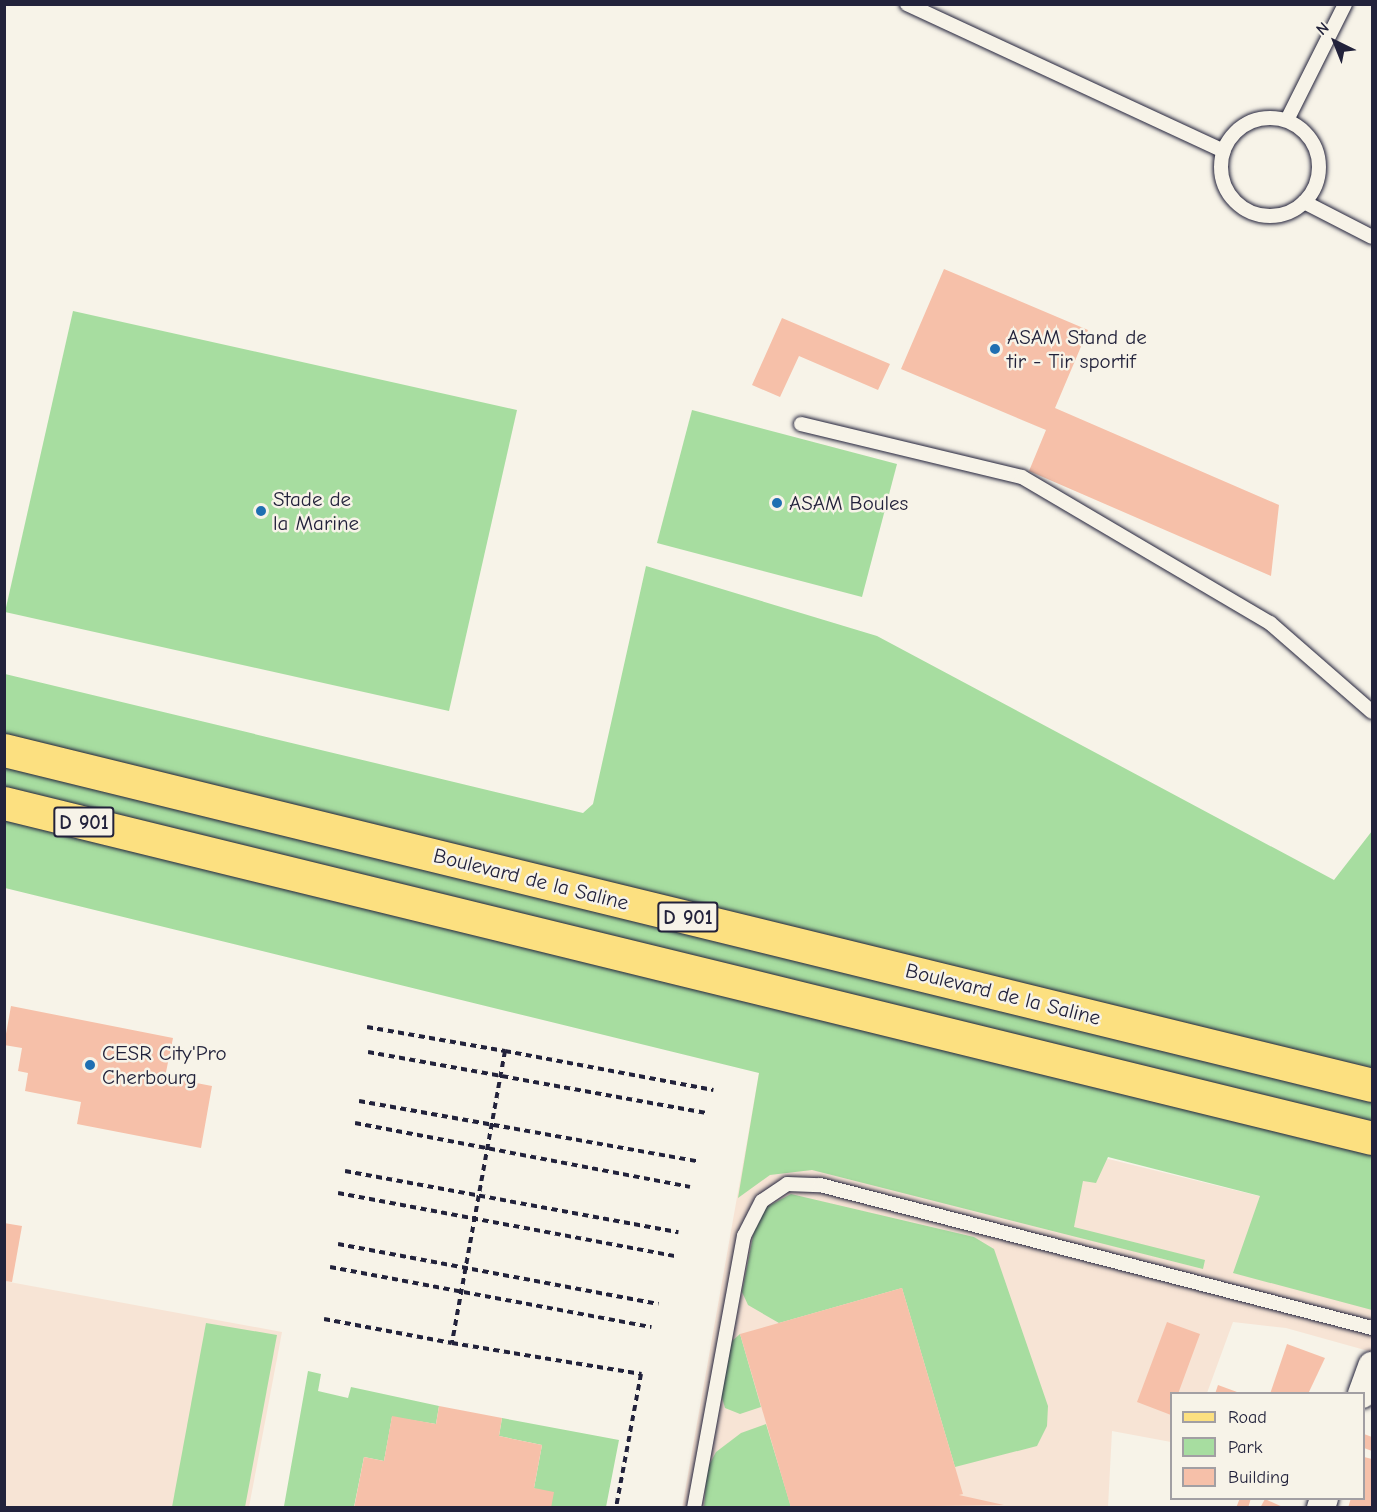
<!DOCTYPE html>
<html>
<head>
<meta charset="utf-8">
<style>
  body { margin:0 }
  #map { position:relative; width:1377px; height:1512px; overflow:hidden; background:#f7f3e8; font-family:"Comic Neue",sans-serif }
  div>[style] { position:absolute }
  .built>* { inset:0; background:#f7e4d5 }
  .green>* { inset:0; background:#a7dda0 }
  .building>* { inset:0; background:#f6c0a9 }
  .path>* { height:4px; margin-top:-2px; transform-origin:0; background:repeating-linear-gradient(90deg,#22223b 0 6px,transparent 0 10.5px) }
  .roads { filter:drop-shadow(0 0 2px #22223b) drop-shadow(0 0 2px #22223b) }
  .service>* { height:14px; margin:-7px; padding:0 7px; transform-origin:7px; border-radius:7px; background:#f7f3e8 }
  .service>.ring { margin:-7px; padding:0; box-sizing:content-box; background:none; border:14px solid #f7f3e8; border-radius:50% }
  .minor>* { height:28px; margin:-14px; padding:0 14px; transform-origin:14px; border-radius:14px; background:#f7f3e8 }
  .primary>* { height:33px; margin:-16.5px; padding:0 16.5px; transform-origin:16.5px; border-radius:16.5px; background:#fce080 }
  .dots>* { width:16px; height:16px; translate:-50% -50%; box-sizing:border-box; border:3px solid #f7f3e8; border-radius:50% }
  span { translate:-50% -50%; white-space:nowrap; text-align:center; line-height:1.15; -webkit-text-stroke:5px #f7f3e8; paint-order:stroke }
  .shield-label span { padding:2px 4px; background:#f7f3e8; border:2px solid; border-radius:4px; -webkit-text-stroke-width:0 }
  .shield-label { font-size:20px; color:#22223b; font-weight:700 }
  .poi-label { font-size:21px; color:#22223b }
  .left { translate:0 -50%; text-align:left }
  .street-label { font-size:21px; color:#22223b }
  .frame { position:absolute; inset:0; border:6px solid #22223b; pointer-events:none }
  .legend { position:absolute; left:1170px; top:1392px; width:195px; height:108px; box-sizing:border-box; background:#f7f3e8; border:2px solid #a29fa3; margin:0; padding:8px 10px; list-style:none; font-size:18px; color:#22223b }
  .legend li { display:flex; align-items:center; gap:12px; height:30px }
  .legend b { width:30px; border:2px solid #a29fa3 }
  .north { position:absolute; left:1305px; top:12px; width:60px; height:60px; -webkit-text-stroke:4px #f7f3e8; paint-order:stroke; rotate:317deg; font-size:16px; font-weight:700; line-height:24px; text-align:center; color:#22223b }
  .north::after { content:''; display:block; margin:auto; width:21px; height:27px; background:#22223b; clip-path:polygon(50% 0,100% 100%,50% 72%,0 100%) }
</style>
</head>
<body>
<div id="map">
  <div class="built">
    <i style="clip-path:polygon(759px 1073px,1372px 1224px,1372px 1352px,1286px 1328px,1233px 1322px,1207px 1393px,1172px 1394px,1171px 1442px,1112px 1431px,1108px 1507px,682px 1508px)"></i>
    <i style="clip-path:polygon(4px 1281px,282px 1332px,249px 1507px,5px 1507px)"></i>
  </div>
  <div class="green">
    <i style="clip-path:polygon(73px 311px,517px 410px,449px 711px,5px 612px)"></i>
    <i style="clip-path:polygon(692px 410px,897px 464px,862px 597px,657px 543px)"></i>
    <i style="clip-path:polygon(646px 566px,877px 636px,1334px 880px,1372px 831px,1372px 1310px,1233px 1273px,1260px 1196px,1108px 1157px,1096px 1183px,1083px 1181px,1074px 1227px,1205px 1260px,1203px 1269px,812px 1170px,770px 1175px,738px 1198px,759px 1073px,5px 888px,5px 674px,583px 813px,593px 804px)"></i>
    <i style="clip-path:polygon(791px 1194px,974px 1237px,994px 1249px,1048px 1406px,1047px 1426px,1037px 1446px,955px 1467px,902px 1288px,779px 1323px,748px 1305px,742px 1292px,756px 1221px,761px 1210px)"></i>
    <i style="clip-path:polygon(206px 1323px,277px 1335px,245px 1507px,172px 1507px)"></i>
    <i style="clip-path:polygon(740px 1334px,761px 1407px,740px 1414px,725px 1408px,721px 1394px,732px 1341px)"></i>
    <i style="clip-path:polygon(308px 1371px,321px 1374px,318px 1391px,348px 1398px,351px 1387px,439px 1406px,436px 1424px,392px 1417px,384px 1461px,364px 1457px,354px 1507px,284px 1506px)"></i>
    <i style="clip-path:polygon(502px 1418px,619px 1440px,606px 1507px,551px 1507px,534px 1488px,542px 1445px,499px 1436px)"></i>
    <i style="clip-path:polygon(766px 1424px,791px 1507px,704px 1508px,707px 1469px,716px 1452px,741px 1433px)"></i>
  </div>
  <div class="building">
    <i style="clip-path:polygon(944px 269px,1088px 330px,1055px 408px,1279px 505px,1271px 576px,1029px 471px,1046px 430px,901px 369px)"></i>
    <i style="clip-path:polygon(782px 318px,890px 364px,878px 390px,799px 356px,780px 397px,752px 385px)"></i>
    <i style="clip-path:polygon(11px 1006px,173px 1038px,165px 1077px,212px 1086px,201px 1148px,77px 1124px,81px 1102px,25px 1091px,28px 1073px,18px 1071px,22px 1048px,4px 1045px)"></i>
    <i style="clip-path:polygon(4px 1223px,22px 1226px,12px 1282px,4px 1281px)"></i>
    <i style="clip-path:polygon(902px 1288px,963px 1494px,959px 1495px,1004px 1505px,791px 1508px,740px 1334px)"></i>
    <i style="clip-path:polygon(1167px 1322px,1200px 1334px,1178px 1394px,1172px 1394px,1171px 1415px,1137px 1402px)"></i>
    <i style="clip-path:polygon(1287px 1344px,1325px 1358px,1308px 1394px,1270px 1394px)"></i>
    <i style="clip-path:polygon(1218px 1385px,1237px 1392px,1236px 1394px,1215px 1394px)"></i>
    <i style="clip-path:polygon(439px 1406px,502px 1418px,499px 1436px,542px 1445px,534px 1488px,554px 1492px,551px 1508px,354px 1508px,364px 1457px,384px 1461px,392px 1416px,436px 1424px)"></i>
    <i style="clip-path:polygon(1364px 1434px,1372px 1437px,1372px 1451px,1364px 1448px)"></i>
    <i style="clip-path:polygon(1364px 1457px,1372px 1459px,1372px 1508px,1348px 1508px,1351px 1498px,1364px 1498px)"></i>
    <i style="clip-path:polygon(1240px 1498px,1251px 1498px,1248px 1508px,1236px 1508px)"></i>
    <i style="clip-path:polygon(1265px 1499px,1285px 1508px,1260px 1508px)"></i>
  </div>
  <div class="path">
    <i style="left:367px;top:1027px;width:140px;rotate:9.9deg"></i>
    <i style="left:505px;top:1051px;width:297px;rotate:100.3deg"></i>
    <i style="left:452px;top:1343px;width:192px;rotate:9.3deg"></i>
    <i style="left:641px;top:1374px;width:136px;rotate:100.6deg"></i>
    <i style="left:505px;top:1051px;width:212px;rotate:10.6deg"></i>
    <i style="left:368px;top:1052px;width:344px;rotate:10.2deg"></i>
    <i style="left:359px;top:1101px;width:343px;rotate:10.1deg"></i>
    <i style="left:355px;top:1123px;width:341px;rotate:10.8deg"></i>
    <i style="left:345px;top:1171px;width:339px;rotate:10.4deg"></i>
    <i style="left:338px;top:1193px;width:343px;rotate:10.6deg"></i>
    <i style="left:338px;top:1244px;width:326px;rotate:10.6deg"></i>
    <i style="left:330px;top:1267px;width:327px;rotate:10.6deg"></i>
    <i style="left:324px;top:1319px;width:130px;rotate:10.6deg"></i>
  </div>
  <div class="roads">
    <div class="service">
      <i style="left:907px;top:4px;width:349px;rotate:24.9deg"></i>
      <i class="ring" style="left:1221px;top:118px;width:84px;height:84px"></i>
      <i style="left:1287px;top:120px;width:130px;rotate:-63.4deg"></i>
      <i style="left:1304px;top:202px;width:76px;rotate:27.2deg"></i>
      <i style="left:801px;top:424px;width:227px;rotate:13.5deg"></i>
      <i style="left:1022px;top:477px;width:288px;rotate:30.5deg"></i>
      <i style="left:1270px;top:623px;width:135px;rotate:41.1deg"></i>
      <i style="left:694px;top:1508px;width:277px;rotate:-79.6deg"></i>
      <i style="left:744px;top:1236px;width:39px;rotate:-63deg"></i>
      <i style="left:762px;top:1201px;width:30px;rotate:-34deg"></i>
      <i style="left:787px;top:1184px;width:33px;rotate:2deg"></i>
      <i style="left:820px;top:1185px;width:570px;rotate:14.52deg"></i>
    </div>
    <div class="minor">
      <i style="left:1362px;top:1394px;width:30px;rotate:-70deg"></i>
      <i style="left:1321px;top:1508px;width:10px;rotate:-73deg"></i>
    </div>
    <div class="primary">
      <i style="left:4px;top:750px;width:1408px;rotate:13.76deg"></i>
      <i style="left:4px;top:803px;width:1408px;rotate:13.76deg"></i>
    </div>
  </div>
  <div class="dots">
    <i style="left:995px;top:349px;background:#1f6fb2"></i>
    <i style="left:777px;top:503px;background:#1f6fb2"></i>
    <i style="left:261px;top:511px;background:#1f6fb2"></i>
    <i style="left:90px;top:1065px;background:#1f6fb2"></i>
  </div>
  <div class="shield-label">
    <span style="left:84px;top:822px">D 901</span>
    <span style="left:688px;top:917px">D 901</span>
  </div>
  <div class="poi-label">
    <span class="left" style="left:1007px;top:349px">ASAM Stand de<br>tir - Tir sportif</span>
    <span class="left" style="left:273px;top:511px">Stade de<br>la Marine</span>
    <span class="left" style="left:789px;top:503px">ASAM Boules</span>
    <span class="left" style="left:102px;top:1065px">CESR City'Pro<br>Cherbourg</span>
  </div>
  <div class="street-label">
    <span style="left:531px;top:879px;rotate:14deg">Boulevard de la Saline</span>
    <span style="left:1003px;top:994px;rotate:14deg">Boulevard de la Saline</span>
  </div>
  <div class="frame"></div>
  <ul class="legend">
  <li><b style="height:8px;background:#fce080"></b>Road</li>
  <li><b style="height:16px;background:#a7dda0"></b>Park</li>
  <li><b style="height:16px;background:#f6c0a9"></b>Building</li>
  </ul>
  <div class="north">N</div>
</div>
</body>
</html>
